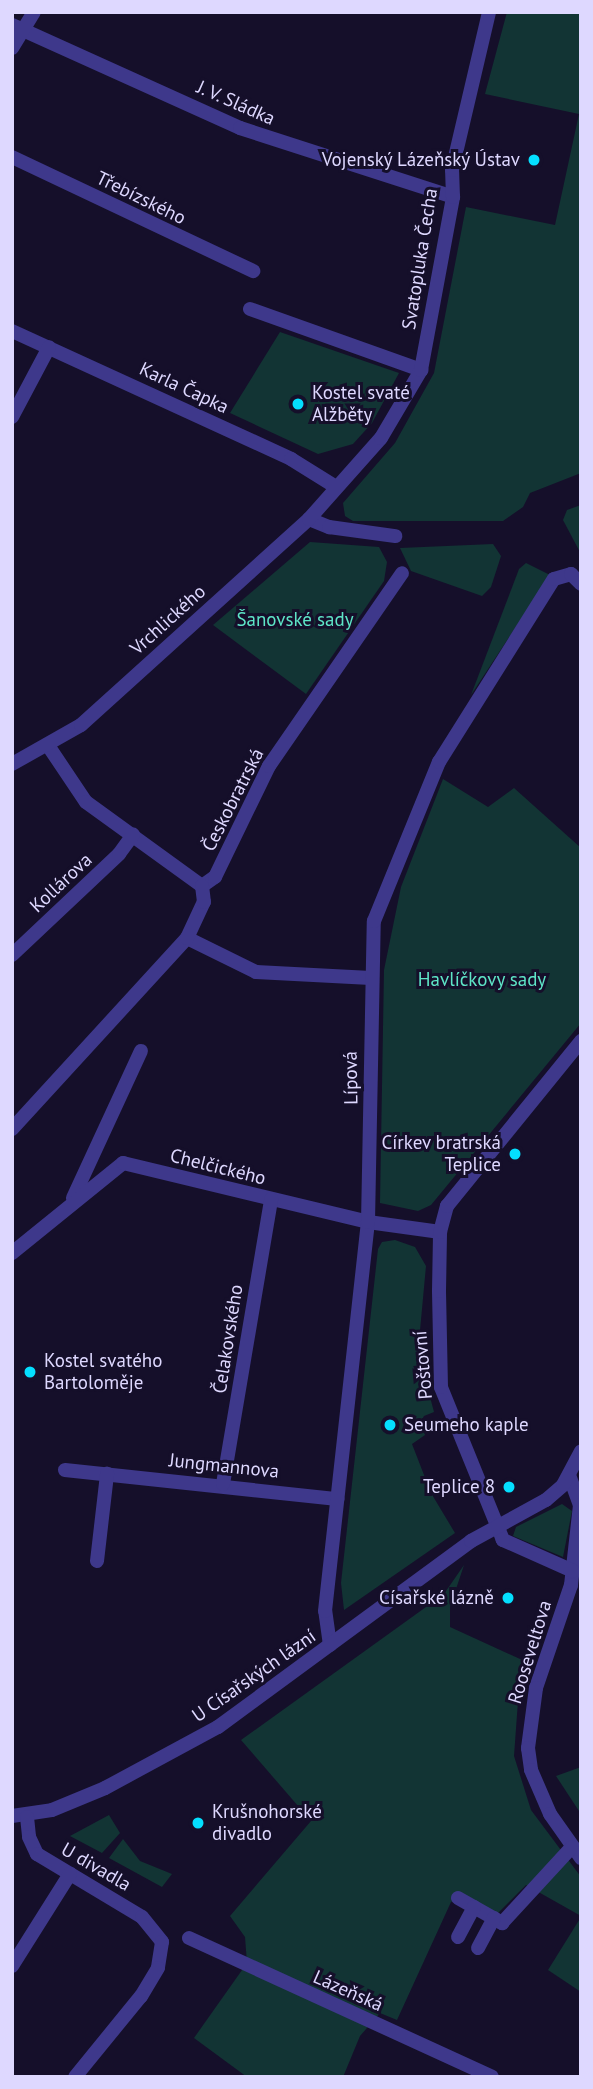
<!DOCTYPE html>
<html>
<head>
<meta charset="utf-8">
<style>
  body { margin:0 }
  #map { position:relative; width:593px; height:2089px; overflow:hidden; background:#150f2a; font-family:"PT Sans",sans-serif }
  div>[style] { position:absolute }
  .green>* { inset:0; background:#123434 }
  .minor>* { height:14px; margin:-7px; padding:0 7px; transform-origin:7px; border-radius:7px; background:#3e388b }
  .dots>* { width:19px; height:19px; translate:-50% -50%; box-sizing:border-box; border:4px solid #150f2a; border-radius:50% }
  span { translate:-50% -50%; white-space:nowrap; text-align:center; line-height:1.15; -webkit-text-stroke:6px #150f2a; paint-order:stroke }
  .street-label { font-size:19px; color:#ded8ff }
  .poi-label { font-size:19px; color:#ded8ff }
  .right { translate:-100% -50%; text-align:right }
  .left { translate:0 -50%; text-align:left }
  .park-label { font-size:19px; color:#5ee5c7 }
  .frame { position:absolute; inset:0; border:14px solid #ded8ff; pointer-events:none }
</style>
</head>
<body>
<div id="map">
  <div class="green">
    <i style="clip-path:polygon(507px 12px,581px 12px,581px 473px,530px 493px,523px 507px,503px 521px,353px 521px,345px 516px,343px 503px,395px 443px,434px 373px,466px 207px,555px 225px,579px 114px,485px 94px)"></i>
    <i style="clip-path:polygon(280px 332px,399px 373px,372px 423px,353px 444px,318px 454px,230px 413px)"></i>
    <i style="clip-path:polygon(581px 505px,581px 554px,563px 520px,567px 510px)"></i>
    <i style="clip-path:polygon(310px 542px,379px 547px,387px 562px,384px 581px,306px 694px,213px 625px)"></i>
    <i style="clip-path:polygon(493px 544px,501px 556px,491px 587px,482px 596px,411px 571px,400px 548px)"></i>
    <i style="clip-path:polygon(526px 563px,550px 575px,471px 695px,519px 569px)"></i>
    <i style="clip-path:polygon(443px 779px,488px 807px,514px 788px,581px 848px,581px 1023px,431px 1205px,418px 1211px,380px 1203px,384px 970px,401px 887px)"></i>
    <i style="clip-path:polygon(395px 1240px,415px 1247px,426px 1266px,418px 1352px,434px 1412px,424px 1416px,420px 1423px,425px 1435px,412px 1444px,431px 1493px,455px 1533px,344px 1610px,341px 1583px,378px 1249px,382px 1242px)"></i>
    <i style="clip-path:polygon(562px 1504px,572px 1511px,563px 1557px,513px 1536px,516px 1527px)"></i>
    <i style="clip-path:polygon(464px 1565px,450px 1607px,450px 1627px,531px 1664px,518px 1701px,514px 1756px,531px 1810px,581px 1877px,581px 1916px,526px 1885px,498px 1913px,464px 1897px,451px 1902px,397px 2020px,380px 2013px,360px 2036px,343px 2077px,247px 2077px,194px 2038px,247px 1963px,245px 1937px,230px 1916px,311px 1821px,241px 1740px,426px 1607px,446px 1591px)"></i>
    <i style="clip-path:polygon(581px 1767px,581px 1814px,556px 1776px)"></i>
    <i style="clip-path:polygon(109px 1815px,120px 1833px,102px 1853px,70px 1836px)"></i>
    <i style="clip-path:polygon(123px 1839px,140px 1861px,172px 1874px,162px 1887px,109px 1858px)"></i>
    <i style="clip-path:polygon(581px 1917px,581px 1992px,548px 1970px)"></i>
  </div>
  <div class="minor">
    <i style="left:12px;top:25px;width:250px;rotate:24.3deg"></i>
    <i style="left:240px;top:128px;width:224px;rotate:17.9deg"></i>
    <i style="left:12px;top:48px;width:42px;rotate:-58.6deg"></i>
    <i style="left:12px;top:157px;width:267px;rotate:25.3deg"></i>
    <i style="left:250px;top:309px;width:182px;rotate:19.6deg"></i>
    <i style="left:12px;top:331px;width:307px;rotate:24.6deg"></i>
    <i style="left:291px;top:459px;width:53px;rotate:31.9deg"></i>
    <i style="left:12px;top:417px;width:79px;rotate:-62.1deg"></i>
    <i style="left:309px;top:519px;width:22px;rotate:22deg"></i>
    <i style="left:329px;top:527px;width:67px;rotate:7.8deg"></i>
    <i style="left:49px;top:747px;width:66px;rotate:56.1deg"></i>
    <i style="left:86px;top:802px;width:143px;rotate:35.9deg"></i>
    <i style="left:12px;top:764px;width:79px;rotate:-29.5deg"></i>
    <i style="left:81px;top:725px;width:307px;rotate:-42.1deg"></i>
    <i style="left:309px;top:519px;width:108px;rotate:-48.4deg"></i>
    <i style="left:381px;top:438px;width:79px;rotate:-59.5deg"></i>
    <i style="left:421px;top:370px;width:176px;rotate:-79.5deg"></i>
    <i style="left:453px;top:197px;width:27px;rotate:-92deg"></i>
    <i style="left:452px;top:170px;width:162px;rotate:-76.8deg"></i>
    <i style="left:202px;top:886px;width:16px;rotate:-35deg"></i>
    <i style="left:215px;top:877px;width:123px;rotate:-64.1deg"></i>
    <i style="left:269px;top:766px;width:234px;rotate:-55.4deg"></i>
    <i style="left:187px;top:938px;width:77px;rotate:26.2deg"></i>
    <i style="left:256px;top:972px;width:115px;rotate:3deg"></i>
    <i style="left:12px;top:955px;width:147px;rotate:-43.3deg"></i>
    <i style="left:119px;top:854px;width:24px;rotate:-54deg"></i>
    <i style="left:12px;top:1129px;width:259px;rotate:-47.5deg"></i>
    <i style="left:187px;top:938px;width:40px;rotate:-65deg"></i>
    <i style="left:204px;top:902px;width:16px;rotate:-97deg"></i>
    <i style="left:73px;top:1198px;width:162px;rotate:-65.2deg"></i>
    <i style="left:12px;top:1253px;width:143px;rotate:-39deg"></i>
    <i style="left:123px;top:1163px;width:252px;rotate:13.5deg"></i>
    <i style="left:368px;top:1222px;width:73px;rotate:7.9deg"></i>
    <i style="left:65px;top:1470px;width:274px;rotate:6.1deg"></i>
    <i style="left:569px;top:1475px;width:32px;rotate:70deg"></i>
    <i style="left:580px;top:1505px;width:81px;rotate:96.4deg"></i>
    <i style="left:571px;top:1585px;width:109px;rotate:108.8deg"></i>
    <i style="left:536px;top:1688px;width:61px;rotate:97.6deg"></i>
    <i style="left:528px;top:1748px;width:22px;rotate:82deg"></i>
    <i style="left:531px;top:1770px;width:48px;rotate:66.6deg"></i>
    <i style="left:550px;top:1814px;width:54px;rotate:54.8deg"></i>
    <i style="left:223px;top:1484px;width:289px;rotate:-80.4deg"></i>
    <i style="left:97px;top:1561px;width:88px;rotate:-83.4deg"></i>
    <i style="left:573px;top:1571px;width:77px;rotate:-156.1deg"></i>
    <i style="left:503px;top:1540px;width:165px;rotate:-112.1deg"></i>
    <i style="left:441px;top:1387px;width:96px;rotate:-91.2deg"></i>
    <i style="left:439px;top:1291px;width:59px;rotate:-89deg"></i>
    <i style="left:440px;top:1232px;width:27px;rotate:-75deg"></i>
    <i style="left:447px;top:1206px;width:213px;rotate:-50.9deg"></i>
    <i style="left:330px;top:1645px;width:34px;rotate:-98deg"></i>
    <i style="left:325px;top:1611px;width:391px;rotate:-83.7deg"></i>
    <i style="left:368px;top:1222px;width:301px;rotate:-88.9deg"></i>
    <i style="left:374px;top:921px;width:172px;rotate:-67.8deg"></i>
    <i style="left:439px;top:762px;width:216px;rotate:-57.9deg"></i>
    <i style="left:554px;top:579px;width:18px;rotate:-16deg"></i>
    <i style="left:571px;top:574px;width:14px;rotate:45deg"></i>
    <i style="left:12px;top:1816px;width:40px;rotate:-8.5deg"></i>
    <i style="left:52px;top:1810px;width:57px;rotate:-22.5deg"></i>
    <i style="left:105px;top:1788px;width:128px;rotate:-28.4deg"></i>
    <i style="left:218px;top:1727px;width:314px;rotate:-36.3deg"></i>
    <i style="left:471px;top:1541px;width:85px;rotate:-28.7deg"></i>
    <i style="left:546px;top:1500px;width:23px;rotate:-41deg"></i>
    <i style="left:563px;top:1485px;width:38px;rotate:-62deg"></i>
    <i style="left:27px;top:1817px;width:20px;rotate:84deg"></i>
    <i style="left:29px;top:1837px;width:19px;rotate:65deg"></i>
    <i style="left:37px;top:1854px;width:122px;rotate:31deg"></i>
    <i style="left:142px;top:1917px;width:32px;rotate:51deg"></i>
    <i style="left:162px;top:1942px;width:26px;rotate:99deg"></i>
    <i style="left:158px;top:1968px;width:33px;rotate:121deg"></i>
    <i style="left:141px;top:1996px;width:104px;rotate:129.2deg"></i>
    <i style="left:458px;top:1898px;width:51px;rotate:29.6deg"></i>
    <i style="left:502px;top:1923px;width:103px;rotate:-47.4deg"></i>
    <i style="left:458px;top:1937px;width:34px;rotate:-62deg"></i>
    <i style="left:189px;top:1938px;width:333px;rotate:24.6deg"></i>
    <i style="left:478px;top:1948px;width:34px;rotate:-62deg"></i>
    <i style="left:12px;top:1966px;width:109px;rotate:-57.8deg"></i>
  </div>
  <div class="dots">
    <i style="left:534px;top:160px;background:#04dfff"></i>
    <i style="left:298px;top:404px;background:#04dfff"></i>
    <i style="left:515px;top:1154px;background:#04dfff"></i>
    <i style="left:30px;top:1372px;background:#04dfff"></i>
    <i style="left:390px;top:1425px;background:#04dfff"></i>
    <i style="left:509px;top:1487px;background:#04dfff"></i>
    <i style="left:508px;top:1598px;background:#04dfff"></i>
    <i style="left:198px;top:1823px;background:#04dfff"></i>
  </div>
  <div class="street-label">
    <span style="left:236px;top:103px;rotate:24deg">J. V. Sládka</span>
    <span style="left:141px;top:198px;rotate:26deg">Třebízského</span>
    <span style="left:420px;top:259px;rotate:-81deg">Svatopluka Čecha</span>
    <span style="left:184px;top:388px;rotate:25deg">Karla Čapka</span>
    <span style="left:168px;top:620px;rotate:-42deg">Vrchlického</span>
    <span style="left:233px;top:800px;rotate:-63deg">Českobratrská</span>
    <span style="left:61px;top:883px;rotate:-43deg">Kollárova</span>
    <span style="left:351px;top:1078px;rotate:-91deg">Lípová</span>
    <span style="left:218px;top:1167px;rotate:14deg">Chelčického</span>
    <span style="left:228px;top:1339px;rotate:-81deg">Čelakovského</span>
    <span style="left:423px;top:1365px;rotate:-95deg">Poštovní</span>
    <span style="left:224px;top:1466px;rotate:6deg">Jungmannova</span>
    <span style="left:530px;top:1652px;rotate:-73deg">Rooseveltova</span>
    <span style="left:254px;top:1676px;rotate:-35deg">U Císařských lázní</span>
    <span style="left:96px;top:1867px;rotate:30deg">U divadla</span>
    <span style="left:348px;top:1991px;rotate:24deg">Lázeňská</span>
  </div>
  <div class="poi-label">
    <span class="right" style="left:520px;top:160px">Vojenský Lázeňský Ústav</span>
    <span class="left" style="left:312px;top:404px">Kostel svaté<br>Alžběty</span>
    <span class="right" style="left:501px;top:1154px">Církev bratrská<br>Teplice</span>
    <span class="left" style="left:44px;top:1372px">Kostel svatého<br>Bartoloměje</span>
    <span class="left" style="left:404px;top:1425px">Seumeho kaple</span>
    <span class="right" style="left:495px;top:1487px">Teplice 8</span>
    <span class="right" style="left:494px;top:1598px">Císařské lázně</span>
    <span class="left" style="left:212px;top:1823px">Krušnohorské<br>divadlo</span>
  </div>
  <div class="park-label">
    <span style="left:295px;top:620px">Šanovské sady</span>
    <span style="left:482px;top:980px">Havlíčkovy sady</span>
  </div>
  <div class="frame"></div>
</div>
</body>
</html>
